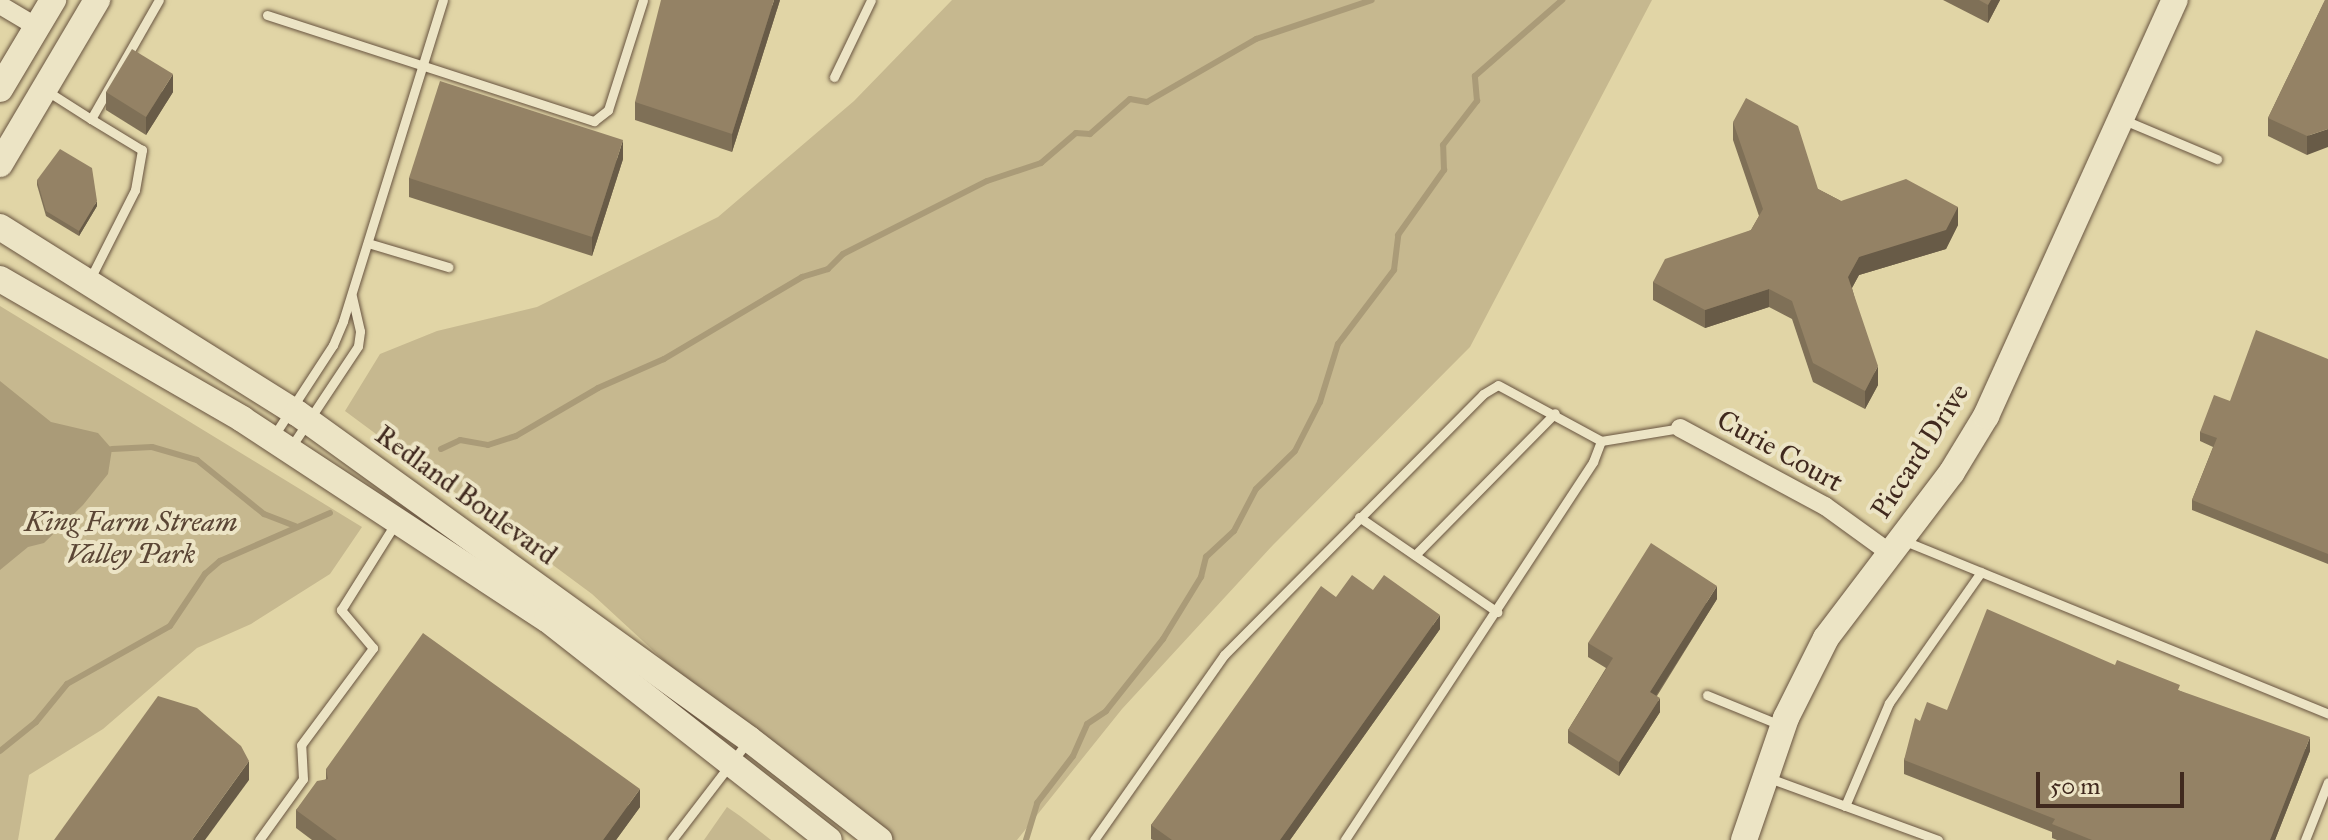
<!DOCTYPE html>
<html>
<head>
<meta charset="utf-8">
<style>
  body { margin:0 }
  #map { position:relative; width:2328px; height:840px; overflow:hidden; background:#e1d5a6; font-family:"IM FELL Great Primer",serif }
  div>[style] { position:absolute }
  .green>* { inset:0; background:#c6b88f }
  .water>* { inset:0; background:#aa9b78 }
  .stream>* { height:6px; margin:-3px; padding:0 3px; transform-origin:3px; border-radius:3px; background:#aa9b78 }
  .roads { filter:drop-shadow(0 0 2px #685440) drop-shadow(0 0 2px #685440) }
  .lane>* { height:9px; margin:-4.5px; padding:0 4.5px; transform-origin:4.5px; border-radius:4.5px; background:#ece4c5 }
  .street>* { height:18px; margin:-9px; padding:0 9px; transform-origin:9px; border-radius:9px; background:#ece4c5 }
  .secondary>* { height:26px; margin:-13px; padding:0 13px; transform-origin:13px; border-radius:13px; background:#ece4c5 }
  .wall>* { inset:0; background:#7f7057 }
  .shaded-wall>* { inset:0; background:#685b47 }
  .building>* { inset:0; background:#948265 }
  span { translate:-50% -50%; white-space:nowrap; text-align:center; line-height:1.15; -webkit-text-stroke:8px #ece4c5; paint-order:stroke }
  .street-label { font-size:28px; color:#40291e }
  .park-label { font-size:28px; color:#5b4635; font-style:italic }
  .scale { position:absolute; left:2036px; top:772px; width:148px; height:36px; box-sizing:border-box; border:4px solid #40291e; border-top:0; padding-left:10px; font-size:24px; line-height:28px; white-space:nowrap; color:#40291e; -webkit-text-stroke:6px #ece4c5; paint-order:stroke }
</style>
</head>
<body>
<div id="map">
  <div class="green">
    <i style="clip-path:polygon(952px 0,1652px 0,1470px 347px,1273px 545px,1122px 709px,1017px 840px,876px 840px,749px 739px,592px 594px,345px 411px,380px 354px,437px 331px,537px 307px,718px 217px,854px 101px)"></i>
    <i style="clip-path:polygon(0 306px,362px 527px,330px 574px,251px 624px,197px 648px,103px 729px,29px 775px,18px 840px,0 840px)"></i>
    <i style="clip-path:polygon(727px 807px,740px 816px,771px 840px,704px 840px)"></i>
  </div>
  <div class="water">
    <i style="clip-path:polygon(0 381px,51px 422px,98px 433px,112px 449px,108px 474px,83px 505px,44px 543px,28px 547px,0 570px)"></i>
  </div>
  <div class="stream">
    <i style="left:112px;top:449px;width:40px;rotate:-2.9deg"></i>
    <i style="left:152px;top:447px;width:47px;rotate:16.1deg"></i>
    <i style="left:197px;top:460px;width:86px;rotate:38.9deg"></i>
    <i style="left:264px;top:514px;width:34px;rotate:21deg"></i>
    <i style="left:441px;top:449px;width:21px;rotate:-25deg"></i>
    <i style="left:460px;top:440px;width:28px;rotate:10deg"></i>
    <i style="left:488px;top:445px;width:29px;rotate:-18deg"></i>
    <i style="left:516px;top:436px;width:95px;rotate:-30.3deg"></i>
    <i style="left:598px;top:388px;width:72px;rotate:-23.7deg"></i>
    <i style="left:664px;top:359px;width:161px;rotate:-30.7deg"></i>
    <i style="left:802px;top:277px;width:27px;rotate:-17deg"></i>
    <i style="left:828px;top:269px;width:21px;rotate:-45deg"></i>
    <i style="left:843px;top:254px;width:161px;rotate:-26.9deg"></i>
    <i style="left:987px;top:181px;width:57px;rotate:-18.4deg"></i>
    <i style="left:1041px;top:163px;width:46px;rotate:-40.6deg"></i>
    <i style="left:1076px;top:133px;width:14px;rotate:4deg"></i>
    <i style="left:1090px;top:134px;width:53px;rotate:-41.2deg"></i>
    <i style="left:1130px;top:99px;width:17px;rotate:10deg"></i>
    <i style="left:1147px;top:102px;width:126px;rotate:-30deg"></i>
    <i style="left:1256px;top:39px;width:122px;rotate:-18.6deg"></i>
    <i style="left:0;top:751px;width:46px;rotate:-38.9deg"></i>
    <i style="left:36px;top:722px;width:49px;rotate:-50.8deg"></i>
    <i style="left:67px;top:684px;width:118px;rotate:-29.4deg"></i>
    <i style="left:170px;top:626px;width:63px;rotate:-56.1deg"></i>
    <i style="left:205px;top:574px;width:20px;rotate:-41deg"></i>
    <i style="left:220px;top:561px;width:120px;rotate:-23.6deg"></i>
    <i style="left:1026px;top:840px;width:39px;rotate:-73deg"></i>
    <i style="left:1037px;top:803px;width:59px;rotate:-52.5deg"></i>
    <i style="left:1073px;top:756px;width:35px;rotate:-66deg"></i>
    <i style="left:1087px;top:724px;width:23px;rotate:-34deg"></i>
    <i style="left:1106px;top:711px;width:92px;rotate:-51.6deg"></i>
    <i style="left:1163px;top:639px;width:73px;rotate:-58.5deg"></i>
    <i style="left:1201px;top:577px;width:21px;rotate:-76deg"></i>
    <i style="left:1206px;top:557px;width:38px;rotate:-43deg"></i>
    <i style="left:1234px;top:531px;width:47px;rotate:-62.4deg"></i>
    <i style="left:1256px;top:489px;width:54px;rotate:-44.3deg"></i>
    <i style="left:1295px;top:451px;width:55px;rotate:-63deg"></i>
    <i style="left:1320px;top:402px;width:61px;rotate:-72.8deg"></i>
    <i style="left:1338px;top:344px;width:93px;rotate:-52.9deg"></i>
    <i style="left:1394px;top:270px;width:35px;rotate:-83deg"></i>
    <i style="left:1398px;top:235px;width:80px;rotate:-54.7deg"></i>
    <i style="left:1444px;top:170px;width:25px;rotate:-92deg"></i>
    <i style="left:1443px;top:145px;width:56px;rotate:-52.3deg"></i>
    <i style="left:1477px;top:101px;width:25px;rotate:-95deg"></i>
    <i style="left:1475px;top:76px;width:116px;rotate:-41.1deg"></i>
  </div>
  <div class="roads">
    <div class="lane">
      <i style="left:267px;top:15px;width:344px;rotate:18deg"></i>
      <i style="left:594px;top:121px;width:18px;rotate:-38deg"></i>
      <i style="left:608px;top:110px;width:115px;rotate:-72.3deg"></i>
      <i style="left:834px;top:77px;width:85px;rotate:-64.3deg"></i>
      <i style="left:47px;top:91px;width:52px;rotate:32.5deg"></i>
      <i style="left:91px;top:119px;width:137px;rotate:-60.3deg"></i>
      <i style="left:2124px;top:120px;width:101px;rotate:22.8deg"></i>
      <i style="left:368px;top:243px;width:84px;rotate:16.7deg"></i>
      <i style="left:90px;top:279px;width:100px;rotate:-63.2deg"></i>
      <i style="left:135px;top:190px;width:41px;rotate:-80.1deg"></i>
      <i style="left:142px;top:150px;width:60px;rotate:-148.7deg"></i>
      <i style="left:273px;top:437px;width:110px;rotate:-56.9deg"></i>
      <i style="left:333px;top:345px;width:26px;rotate:-67deg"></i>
      <i style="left:343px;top:321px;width:336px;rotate:-72.7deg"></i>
      <i style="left:1601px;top:441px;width:80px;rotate:-9.3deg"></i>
      <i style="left:291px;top:447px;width:121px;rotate:-56.4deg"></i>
      <i style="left:358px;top:346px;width:15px;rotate:-82deg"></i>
      <i style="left:360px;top:331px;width:36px;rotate:-103deg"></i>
      <i style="left:1359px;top:517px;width:168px;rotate:34.5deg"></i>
      <i style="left:1905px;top:541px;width:457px;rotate:22.2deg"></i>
      <i style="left:1415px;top:555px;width:199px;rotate:-45.4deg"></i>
      <i style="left:1707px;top:695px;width:79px;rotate:22.3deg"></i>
      <i style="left:1769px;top:778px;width:180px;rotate:20.1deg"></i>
      <i style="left:1845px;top:806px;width:112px;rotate:-66.9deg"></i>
      <i style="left:1889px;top:703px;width:160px;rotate:-54.9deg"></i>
      <i style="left:259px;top:840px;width:75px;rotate:-54.2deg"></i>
      <i style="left:303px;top:779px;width:34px;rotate:-93deg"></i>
      <i style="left:301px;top:745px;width:121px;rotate:-53.4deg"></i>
      <i style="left:373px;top:648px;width:50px;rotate:-130.1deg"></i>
      <i style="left:341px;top:610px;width:102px;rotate:-57.9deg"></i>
      <i style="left:672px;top:840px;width:125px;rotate:-52.5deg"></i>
      <i style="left:1094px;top:840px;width:226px;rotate:-54.9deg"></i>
      <i style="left:1224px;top:655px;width:368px;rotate:-45.2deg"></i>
      <i style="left:1483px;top:394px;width:17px;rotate:-31deg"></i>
      <i style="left:1498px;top:385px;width:117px;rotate:28.5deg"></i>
      <i style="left:1601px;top:441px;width:22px;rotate:111deg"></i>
      <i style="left:1593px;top:462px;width:452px;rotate:123.3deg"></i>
      <i style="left:2305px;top:840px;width:62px;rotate:-68.4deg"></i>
    </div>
    <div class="street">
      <i style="left:0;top:5px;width:43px;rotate:30.7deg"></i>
      <i style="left:1680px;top:428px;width:165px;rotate:28.3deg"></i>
      <i style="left:1825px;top:506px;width:80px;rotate:35.9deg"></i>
    </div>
    <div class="secondary">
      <i style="left:0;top:89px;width:104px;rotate:-59.2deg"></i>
      <i style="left:0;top:164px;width:191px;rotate:-59.4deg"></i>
      <i style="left:0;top:227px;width:350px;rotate:32.1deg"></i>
      <i style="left:297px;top:413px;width:557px;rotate:35.8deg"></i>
      <i style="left:749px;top:739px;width:165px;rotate:37.8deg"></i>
      <i style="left:0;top:279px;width:280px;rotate:30deg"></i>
      <i style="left:242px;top:419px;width:365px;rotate:33.3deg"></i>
      <i style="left:547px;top:619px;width:358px;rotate:38.1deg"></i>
      <i style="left:1744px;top:840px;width:129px;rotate:-71deg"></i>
      <i style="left:1786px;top:718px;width:89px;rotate:-63.4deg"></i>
      <i style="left:1826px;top:638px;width:208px;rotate:-52.8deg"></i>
      <i style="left:1952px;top:472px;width:66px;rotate:-58.7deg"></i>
      <i style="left:1986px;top:416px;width:457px;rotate:-65.6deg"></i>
    </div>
  </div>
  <div class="wall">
    <i style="clip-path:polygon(780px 0,732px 152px,635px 120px,635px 102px)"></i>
    <i style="clip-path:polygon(1943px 0,2000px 0,1988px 23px)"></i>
    <i style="clip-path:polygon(2325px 0,2307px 155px,2268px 136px,2268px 118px)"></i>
    <i style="clip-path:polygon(106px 92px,173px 92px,146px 135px,106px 110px)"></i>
    <i style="clip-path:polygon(1733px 122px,1818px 189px,1841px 201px,1958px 225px,1946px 249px,1859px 275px,1852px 288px,1878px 385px,1865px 409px,1813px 382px,1792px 319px,1769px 307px,1705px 328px,1653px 300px,1653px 282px,1751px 230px,1759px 216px,1733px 140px)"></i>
    <i style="clip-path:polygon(623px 159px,592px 256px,409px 197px,409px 178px)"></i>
    <i style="clip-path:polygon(37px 180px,97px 206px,79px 236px,46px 216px,37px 185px)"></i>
    <i style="clip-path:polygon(2328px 359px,2328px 564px,2192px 510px,2192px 500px,2213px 447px,2200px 441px,2200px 432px,2230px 401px)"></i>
    <i style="clip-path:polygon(1373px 590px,1440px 629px,1290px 840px,1153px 840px,1151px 839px,1151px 825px,1336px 597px)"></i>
    <i style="clip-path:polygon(1717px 599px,1657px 696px,1660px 712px,1619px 776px,1568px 743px,1568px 730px,1606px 668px,1588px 657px,1588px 643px)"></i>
    <i style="clip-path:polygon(2115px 665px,2180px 691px,2310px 751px,2275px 840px,2057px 840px,2052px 838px,2052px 832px,1904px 774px,1904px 760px,1920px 721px,1947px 710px)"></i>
    <i style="clip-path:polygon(326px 769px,640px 807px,616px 840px,312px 840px,296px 828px,296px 810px,326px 779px)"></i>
  </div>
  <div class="shaded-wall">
    <i style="clip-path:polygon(774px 0,780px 0,732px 152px,732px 134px)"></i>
    <i style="clip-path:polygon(1991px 0,2000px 0,1988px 23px,1988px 5px)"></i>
    <i style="clip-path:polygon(173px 74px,173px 92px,146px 135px,146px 117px)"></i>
    <i style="clip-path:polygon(2328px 129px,2328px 147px,2307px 155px,2307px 136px)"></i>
    <i style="clip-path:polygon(623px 140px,623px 159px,592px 256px,592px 237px)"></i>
    <i style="clip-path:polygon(97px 201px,97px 206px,79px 236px,79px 231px)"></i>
    <i style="clip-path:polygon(1958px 207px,1958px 225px,1946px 249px,1859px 275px,1848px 295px,1848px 277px,1859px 257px)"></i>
    <i style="clip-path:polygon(1769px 289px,1769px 307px,1705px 328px,1705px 310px)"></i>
    <i style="clip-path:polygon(1878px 366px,1878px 385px,1865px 409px,1865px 391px)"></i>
    <i style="clip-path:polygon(1717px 586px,1717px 599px,1650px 705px,1650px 692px)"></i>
    <i style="clip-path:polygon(1440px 615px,1440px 629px,1290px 840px,1280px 840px)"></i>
    <i style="clip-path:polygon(1660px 698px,1660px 712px,1619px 776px,1619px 762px)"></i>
    <i style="clip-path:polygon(2310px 737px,2310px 751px,2275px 840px,2270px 840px)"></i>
    <i style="clip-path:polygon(249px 761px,249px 780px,205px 840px,192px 840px)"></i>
    <i style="clip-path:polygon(640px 789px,640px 807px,616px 840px,603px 840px)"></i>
  </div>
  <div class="building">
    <i style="clip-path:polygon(661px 0,774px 0,732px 134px,635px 102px)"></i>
    <i style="clip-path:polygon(1979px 0,1991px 0,1988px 5px)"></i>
    <i style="clip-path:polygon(2325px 0,2328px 0,2328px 129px,2307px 136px,2268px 118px)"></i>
    <i style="clip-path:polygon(132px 49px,173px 74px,146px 117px,106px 92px)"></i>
    <i style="clip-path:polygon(440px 81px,623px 140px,592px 237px,409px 178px)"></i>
    <i style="clip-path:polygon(1746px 98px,1798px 126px,1818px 189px,1841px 201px,1906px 179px,1958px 207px,1946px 230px,1859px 257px,1848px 277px,1878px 366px,1865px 391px,1813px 363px,1792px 301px,1769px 289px,1705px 310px,1653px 282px,1665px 259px,1751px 230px,1763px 209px,1733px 122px)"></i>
    <i style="clip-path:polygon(60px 149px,92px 168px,97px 201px,79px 231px,46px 211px,37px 180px)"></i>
    <i style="clip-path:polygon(2256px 330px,2328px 359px,2328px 554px,2192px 500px,2217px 438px,2200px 432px,2214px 395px,2230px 401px)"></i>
    <i style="clip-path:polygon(1651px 543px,1717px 586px,1650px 692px,1660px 698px,1619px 762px,1568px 730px,1613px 658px,1588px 643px)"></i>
    <i style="clip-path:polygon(1352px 575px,1373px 590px,1384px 575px,1440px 615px,1280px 840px,1172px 840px,1151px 825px,1321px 586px,1336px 597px)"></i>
    <i style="clip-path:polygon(1987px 609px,2115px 665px,2117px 660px,2180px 685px,2178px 690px,2310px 737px,2270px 840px,2092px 840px,2052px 824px,2055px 819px,1904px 760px,1915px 718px,1920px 721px,1927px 702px,1947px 710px)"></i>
    <i style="clip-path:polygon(423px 633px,640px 789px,603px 840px,337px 840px,296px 810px,317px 781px,328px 779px,326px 769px)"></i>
    <i style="clip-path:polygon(158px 696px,197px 708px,241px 746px,249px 761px,192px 840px,54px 840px)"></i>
  </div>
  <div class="street-label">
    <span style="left:1780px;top:451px;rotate:29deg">Curie Court</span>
    <span style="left:1920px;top:451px;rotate:-57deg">Piccard Drive</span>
    <span style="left:466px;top:495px;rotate:36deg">Redland Boulevard</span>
  </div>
  <div class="park-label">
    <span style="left:131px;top:538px">King Farm Stream<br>Valley Park</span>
  </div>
  <div class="scale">50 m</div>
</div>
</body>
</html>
